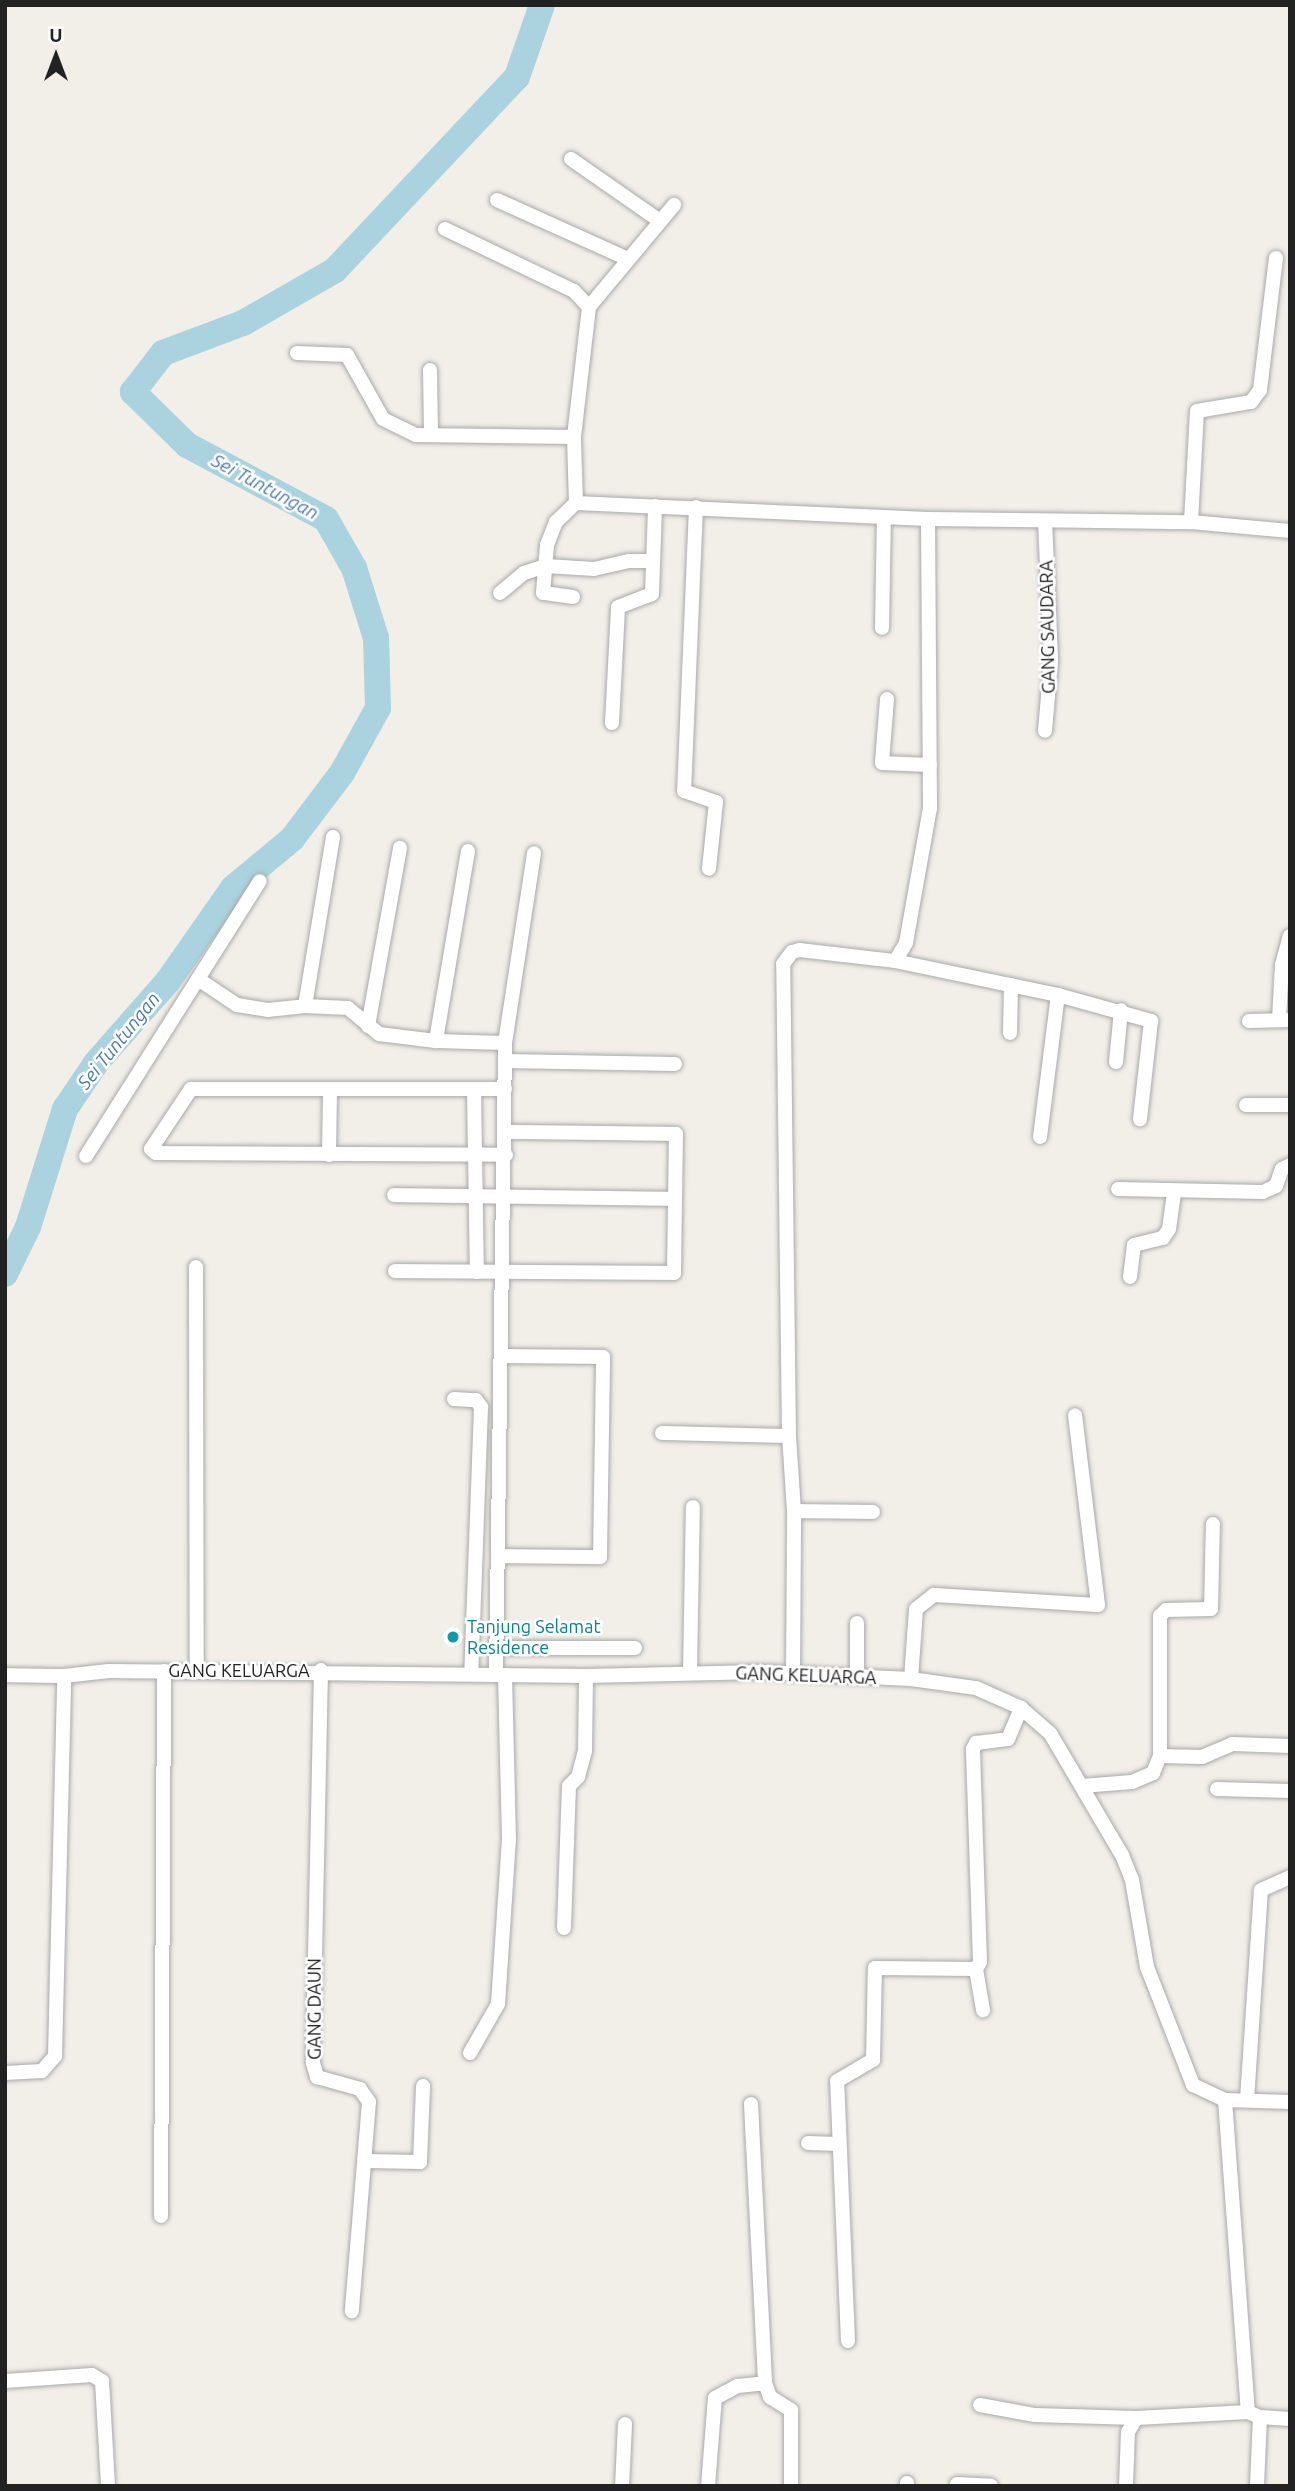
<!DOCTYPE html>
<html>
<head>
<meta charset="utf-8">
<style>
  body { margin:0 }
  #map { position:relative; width:1295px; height:2491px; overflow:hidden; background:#f2efe9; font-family:Ubuntu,sans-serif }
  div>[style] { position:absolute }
  .river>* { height:26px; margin:-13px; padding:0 13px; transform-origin:13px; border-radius:13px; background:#aad3df }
  .roads { filter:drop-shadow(0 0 2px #a9a9a9) drop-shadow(0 0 2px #a9a9a9) }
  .street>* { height:14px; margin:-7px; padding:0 7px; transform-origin:7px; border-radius:7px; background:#fff }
  .dots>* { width:19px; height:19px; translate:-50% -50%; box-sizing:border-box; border:4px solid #fff; border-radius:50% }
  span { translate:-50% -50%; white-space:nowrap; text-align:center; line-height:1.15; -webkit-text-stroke:5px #fff; paint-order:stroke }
  .street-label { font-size:18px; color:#222 }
  .culture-label { font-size:18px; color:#0d838f }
  .left { translate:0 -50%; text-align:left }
  .water-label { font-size:19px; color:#4a7aab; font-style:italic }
  .frame { position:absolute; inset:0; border:7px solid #222; pointer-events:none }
  .north { position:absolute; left:21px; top:21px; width:70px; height:70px; -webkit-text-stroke:5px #fff; paint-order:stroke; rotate:0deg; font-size:19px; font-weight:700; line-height:28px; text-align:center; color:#222 }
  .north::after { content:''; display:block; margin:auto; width:24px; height:32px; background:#222; clip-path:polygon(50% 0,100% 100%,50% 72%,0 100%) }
</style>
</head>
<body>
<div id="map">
  <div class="river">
    <i style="left:5px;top:1274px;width:52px;rotate:-63.9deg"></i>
    <i style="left:28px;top:1227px;width:124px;rotate:-72.6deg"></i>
    <i style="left:65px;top:1109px;width:55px;rotate:-56deg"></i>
    <i style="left:96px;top:1063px;width:109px;rotate:-48.7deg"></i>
    <i style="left:168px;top:981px;width:113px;rotate:-55deg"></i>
    <i style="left:233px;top:888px;width:77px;rotate:-39.7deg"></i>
    <i style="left:292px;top:839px;width:83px;rotate:-52.9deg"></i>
    <i style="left:342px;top:773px;width:74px;rotate:-61deg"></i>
    <i style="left:378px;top:708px;width:70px;rotate:-91.6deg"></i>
    <i style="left:376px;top:638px;width:73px;rotate:-107.4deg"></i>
    <i style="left:354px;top:568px;width:56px;rotate:-119.7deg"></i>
    <i style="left:326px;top:519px;width:157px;rotate:-152deg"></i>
    <i style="left:187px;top:445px;width:76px;rotate:-135.5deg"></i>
    <i style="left:133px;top:392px;width:49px;rotate:-52.4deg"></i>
    <i style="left:163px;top:353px;width:85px;rotate:-20.6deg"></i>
    <i style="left:243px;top:323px;width:106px;rotate:-29.9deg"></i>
    <i style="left:335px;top:270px;width:265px;rotate:-46.7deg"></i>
    <i style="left:517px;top:77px;width:76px;rotate:-70.9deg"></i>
  </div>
  <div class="roads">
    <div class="street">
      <i style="left:571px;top:159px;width:108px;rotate:34.9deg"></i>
      <i style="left:497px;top:200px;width:144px;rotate:24.2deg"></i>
      <i style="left:445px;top:229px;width:143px;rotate:25.7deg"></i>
      <i style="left:574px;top:291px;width:22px;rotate:47deg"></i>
      <i style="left:589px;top:307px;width:131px;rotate:96.6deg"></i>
      <i style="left:574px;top:437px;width:66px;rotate:88.3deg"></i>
      <i style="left:589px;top:307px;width:133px;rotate:-50.2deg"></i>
      <i style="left:297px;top:353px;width:50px;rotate:2.3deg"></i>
      <i style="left:347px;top:355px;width:73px;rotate:60.6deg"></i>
      <i style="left:383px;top:419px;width:37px;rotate:26deg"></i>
      <i style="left:416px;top:435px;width:158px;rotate:0.7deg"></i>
      <i style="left:430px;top:370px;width:65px;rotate:89.1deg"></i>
      <i style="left:576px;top:503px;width:352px;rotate:2.6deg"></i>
      <i style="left:928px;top:519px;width:263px;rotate:0.7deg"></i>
      <i style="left:1191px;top:522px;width:99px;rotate:5.2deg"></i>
      <i style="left:696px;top:507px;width:284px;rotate:92.4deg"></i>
      <i style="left:684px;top:791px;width:34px;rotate:19deg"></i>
      <i style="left:716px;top:802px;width:67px;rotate:96deg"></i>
      <i style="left:928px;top:519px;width:289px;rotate:89.6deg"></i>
      <i style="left:930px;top:808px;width:137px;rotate:100.1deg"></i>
      <i style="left:906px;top:943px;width:21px;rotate:121deg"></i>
      <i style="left:895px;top:961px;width:167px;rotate:11.8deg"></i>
      <i style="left:1058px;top:995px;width:97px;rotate:15.6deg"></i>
      <i style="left:1151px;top:1021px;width:99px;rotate:96.4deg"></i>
      <i style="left:1045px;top:521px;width:140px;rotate:87.5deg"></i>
      <i style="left:1051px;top:661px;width:70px;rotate:94.9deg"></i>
      <i style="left:1191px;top:522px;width:111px;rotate:-86.9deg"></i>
      <i style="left:1197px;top:411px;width:55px;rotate:-9.5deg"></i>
      <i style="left:1251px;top:402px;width:15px;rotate:-53deg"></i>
      <i style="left:1260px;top:390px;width:133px;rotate:-83.1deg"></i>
      <i style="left:500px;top:593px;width:31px;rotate:-40deg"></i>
      <i style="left:524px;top:573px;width:23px;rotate:-18deg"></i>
      <i style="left:546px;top:566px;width:48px;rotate:3.6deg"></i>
      <i style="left:594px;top:569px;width:36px;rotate:-13deg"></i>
      <i style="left:629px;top:561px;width:23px"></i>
      <i style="left:573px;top:597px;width:30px;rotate:-172deg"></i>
      <i style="left:543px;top:593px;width:48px;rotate:-85.2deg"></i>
      <i style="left:547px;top:545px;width:25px;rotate:-69deg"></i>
      <i style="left:556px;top:522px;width:28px;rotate:-44deg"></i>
      <i style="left:882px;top:628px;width:111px;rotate:-89deg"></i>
      <i style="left:887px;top:699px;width:64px;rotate:94.5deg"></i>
      <i style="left:882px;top:763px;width:48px;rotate:2.4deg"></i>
      <i style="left:612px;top:723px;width:116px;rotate:-87deg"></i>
      <i style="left:618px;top:607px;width:36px;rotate:-21deg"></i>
      <i style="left:652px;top:594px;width:88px;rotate:-88deg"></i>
      <i style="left:333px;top:837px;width:171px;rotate:99.4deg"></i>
      <i style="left:305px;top:1006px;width:43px;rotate:2.7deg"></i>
      <i style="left:348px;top:1008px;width:40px;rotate:40deg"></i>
      <i style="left:379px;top:1034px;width:57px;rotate:7deg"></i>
      <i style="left:468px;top:851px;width:193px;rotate:99.6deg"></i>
      <i style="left:436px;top:1041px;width:69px;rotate:1.7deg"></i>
      <i style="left:198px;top:979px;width:47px;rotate:33.7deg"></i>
      <i style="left:237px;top:1005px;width:31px;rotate:9deg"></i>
      <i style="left:268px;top:1010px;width:37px;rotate:-6deg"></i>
      <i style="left:1279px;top:1020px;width:55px;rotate:-86.9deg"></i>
      <i style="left:1282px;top:965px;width:30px;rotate:-75deg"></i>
      <i style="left:1249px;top:1021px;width:41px;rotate:-1.4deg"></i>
      <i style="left:368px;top:1026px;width:181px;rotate:-79.8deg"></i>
      <i style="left:1010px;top:1033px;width:48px;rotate:-88.8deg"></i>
      <i style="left:505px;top:1061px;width:170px;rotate:1deg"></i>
      <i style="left:1116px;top:1062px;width:52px;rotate:-84.5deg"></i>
      <i style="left:474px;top:1089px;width:183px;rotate:89.1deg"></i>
      <i style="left:505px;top:1089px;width:314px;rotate:180deg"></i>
      <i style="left:191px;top:1089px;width:72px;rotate:123.7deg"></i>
      <i style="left:151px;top:1149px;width:6px;rotate:39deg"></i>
      <i style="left:156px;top:1153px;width:350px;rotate:0.3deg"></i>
      <i style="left:1246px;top:1105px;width:44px"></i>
      <i style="left:1040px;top:1137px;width:143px;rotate:-82.8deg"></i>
      <i style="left:329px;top:1155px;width:65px;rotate:-89.1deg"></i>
      <i style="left:86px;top:1156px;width:325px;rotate:-57.7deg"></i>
      <i style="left:1118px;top:1189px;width:145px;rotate:1.2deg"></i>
      <i style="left:1263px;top:1192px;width:14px;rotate:-25deg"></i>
      <i style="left:1276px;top:1186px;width:18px;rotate:-71deg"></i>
      <i style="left:1282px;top:1169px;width:9px;rotate:-27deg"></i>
      <i style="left:394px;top:1195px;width:281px;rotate:0.8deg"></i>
      <i style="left:196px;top:1267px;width:403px;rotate:89.9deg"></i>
      <i style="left:395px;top:1271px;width:279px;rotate:0.4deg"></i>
      <i style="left:674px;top:1273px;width:139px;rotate:-89.2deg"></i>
      <i style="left:676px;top:1134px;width:171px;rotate:-179.3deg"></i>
      <i style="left:1130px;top:1277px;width:32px;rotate:-83deg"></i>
      <i style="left:1134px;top:1245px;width:30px;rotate:-14deg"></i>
      <i style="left:1163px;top:1238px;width:11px;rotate:-56deg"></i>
      <i style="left:1169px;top:1229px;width:35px;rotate:-82deg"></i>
      <i style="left:454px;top:1399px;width:22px;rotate:3deg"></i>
      <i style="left:476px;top:1400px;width:9px;rotate:54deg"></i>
      <i style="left:481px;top:1407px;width:267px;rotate:92.1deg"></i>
      <i style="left:662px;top:1433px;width:127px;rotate:1.4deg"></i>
      <i style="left:794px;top:1511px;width:79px;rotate:0.7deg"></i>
      <i style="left:498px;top:1556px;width:102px;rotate:0.6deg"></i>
      <i style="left:600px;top:1557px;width:200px;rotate:-89.1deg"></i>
      <i style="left:603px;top:1357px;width:100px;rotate:-179.4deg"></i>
      <i style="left:857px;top:1623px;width:54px;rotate:90deg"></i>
      <i style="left:498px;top:1648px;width:137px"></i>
      <i style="left:321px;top:1670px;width:393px;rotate:91.2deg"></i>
      <i style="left:313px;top:2063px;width:15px;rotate:74deg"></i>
      <i style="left:317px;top:2077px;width:45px;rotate:15.6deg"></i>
      <i style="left:360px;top:2089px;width:16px;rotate:55deg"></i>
      <i style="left:369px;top:2102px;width:210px;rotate:94.7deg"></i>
      <i style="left:690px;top:1672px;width:165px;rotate:-89deg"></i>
      <i style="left:793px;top:1674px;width:163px;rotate:-89.6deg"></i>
      <i style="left:794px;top:1511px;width:75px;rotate:-93.8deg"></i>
      <i style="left:789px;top:1436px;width:472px;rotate:-90.7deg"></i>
      <i style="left:783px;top:964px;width:15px;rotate:-53deg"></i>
      <i style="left:792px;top:952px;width:8px;rotate:-14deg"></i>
      <i style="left:800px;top:950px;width:96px;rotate:6.6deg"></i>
      <i style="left:5px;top:1675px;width:59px;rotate:1deg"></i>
      <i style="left:496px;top:1675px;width:632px;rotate:-89.18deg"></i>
      <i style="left:505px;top:1043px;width:192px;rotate:-81.3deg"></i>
      <i style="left:911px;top:1679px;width:70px;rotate:-85.9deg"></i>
      <i style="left:916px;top:1609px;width:23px;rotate:-38deg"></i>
      <i style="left:934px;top:1595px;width:164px;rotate:3.5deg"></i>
      <i style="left:1098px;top:1605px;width:191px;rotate:-96.9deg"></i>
      <i style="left:1160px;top:1756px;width:42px;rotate:1.4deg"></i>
      <i style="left:1202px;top:1757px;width:33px;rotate:-23deg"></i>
      <i style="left:1232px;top:1744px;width:58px;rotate:2deg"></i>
      <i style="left:1082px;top:1786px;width:50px;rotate:-4.6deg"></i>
      <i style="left:1132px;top:1782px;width:23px;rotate:-23deg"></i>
      <i style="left:1153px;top:1773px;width:18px;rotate:-68deg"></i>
      <i style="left:1160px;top:1756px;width:140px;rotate:-90deg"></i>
      <i style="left:1160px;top:1616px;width:8px;rotate:-45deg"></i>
      <i style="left:1166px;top:1610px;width:45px;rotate:-1.3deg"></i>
      <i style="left:1211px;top:1609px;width:85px;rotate:-88.7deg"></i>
      <i style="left:1217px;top:1789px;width:73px;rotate:1.6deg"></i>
      <i style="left:564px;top:1928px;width:142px;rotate:-88deg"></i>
      <i style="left:569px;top:1786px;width:13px;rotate:-45deg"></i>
      <i style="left:578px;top:1777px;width:27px;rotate:-75deg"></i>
      <i style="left:585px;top:1751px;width:75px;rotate:-89.2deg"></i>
      <i style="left:976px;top:1969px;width:42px;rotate:80.3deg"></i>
      <i style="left:470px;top:2053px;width:56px;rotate:-60.3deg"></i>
      <i style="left:498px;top:2004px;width:165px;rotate:-86.2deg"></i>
      <i style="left:509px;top:1839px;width:164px;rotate:-91.4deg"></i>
      <i style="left:5px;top:2073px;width:37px;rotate:-3deg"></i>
      <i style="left:42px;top:2071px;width:20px;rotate:-49deg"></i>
      <i style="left:55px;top:2056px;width:380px;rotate:-88.6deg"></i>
      <i style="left:64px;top:1676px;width:45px;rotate:-6.3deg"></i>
      <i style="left:109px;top:1671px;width:477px;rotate:0.6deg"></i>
      <i style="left:586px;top:1676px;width:175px;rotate:-1.3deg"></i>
      <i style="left:761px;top:1672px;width:150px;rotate:2.7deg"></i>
      <i style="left:911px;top:1679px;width:66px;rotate:7.9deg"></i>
      <i style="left:976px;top:1688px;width:49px;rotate:24deg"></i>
      <i style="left:1021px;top:1708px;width:38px;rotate:41deg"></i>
      <i style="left:1050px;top:1733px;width:142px;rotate:59.5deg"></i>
      <i style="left:1122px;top:1855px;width:27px;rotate:68deg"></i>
      <i style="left:1132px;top:1880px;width:88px;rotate:80.2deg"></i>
      <i style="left:1147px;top:1967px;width:127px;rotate:68.7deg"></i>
      <i style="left:1193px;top:2085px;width:35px;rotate:25deg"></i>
      <i style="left:1225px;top:2100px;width:65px;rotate:1.8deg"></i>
      <i style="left:1225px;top:2100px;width:313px;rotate:85.8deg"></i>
      <i style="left:1247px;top:2100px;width:210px;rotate:-86.2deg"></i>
      <i style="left:1261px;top:1890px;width:32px;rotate:-24deg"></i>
      <i style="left:751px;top:2104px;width:279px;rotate:87.1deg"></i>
      <i style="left:765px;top:2383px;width:15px;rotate:70deg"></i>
      <i style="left:770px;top:2397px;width:25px;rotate:32deg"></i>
      <i style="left:791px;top:2410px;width:76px;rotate:90deg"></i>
      <i style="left:808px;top:2143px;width:30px;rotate:2deg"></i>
      <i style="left:366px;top:2161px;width:54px;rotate:1.1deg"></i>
      <i style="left:420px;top:2162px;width:76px;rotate:-87.7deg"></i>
      <i style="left:161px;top:2216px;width:545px;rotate:-89.68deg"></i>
      <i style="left:848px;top:2341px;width:260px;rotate:-92.4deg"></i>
      <i style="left:837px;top:2081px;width:42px;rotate:-30.3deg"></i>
      <i style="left:873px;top:2060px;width:92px;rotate:-88.8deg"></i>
      <i style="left:875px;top:1968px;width:101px;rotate:0.6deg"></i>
      <i style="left:976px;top:1969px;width:8px;rotate:-60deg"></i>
      <i style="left:980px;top:1962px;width:213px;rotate:-91.9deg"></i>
      <i style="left:973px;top:1749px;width:7px;rotate:-63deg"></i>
      <i style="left:976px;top:1743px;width:32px;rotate:-7deg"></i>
      <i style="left:1008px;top:1739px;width:34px;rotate:-67deg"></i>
      <i style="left:5px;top:2381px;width:87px;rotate:-3.9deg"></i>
      <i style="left:92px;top:2375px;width:12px;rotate:31deg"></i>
      <i style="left:102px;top:2381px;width:105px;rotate:86.7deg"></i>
      <i style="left:980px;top:2405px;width:56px;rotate:10.3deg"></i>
      <i style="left:1035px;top:2415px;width:101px;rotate:1.7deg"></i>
      <i style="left:1260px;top:2417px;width:30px;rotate:4deg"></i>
      <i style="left:907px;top:2483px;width:3px;rotate:90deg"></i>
      <i style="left:957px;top:2484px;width:34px;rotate:3deg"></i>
      <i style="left:622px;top:2486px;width:62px;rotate:-87.2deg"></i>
      <i style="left:708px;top:2486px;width:88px;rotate:-85.5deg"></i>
      <i style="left:715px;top:2398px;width:26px;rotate:-28deg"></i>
      <i style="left:738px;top:2386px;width:27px;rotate:-6deg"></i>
      <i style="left:1126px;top:2486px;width:54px;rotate:-87.9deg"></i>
      <i style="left:1128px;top:2432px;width:16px;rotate:-60deg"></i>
      <i style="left:1136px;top:2418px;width:112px;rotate:-3.1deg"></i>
      <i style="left:1248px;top:2412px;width:13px;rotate:23deg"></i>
      <i style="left:1260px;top:2417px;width:69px;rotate:92.5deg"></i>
    </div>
  </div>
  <div class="dots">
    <i style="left:453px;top:1637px;background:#0f9aa8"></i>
  </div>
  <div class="street-label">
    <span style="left:1047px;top:627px;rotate:-91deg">GANG SAUDARA</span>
    <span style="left:239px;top:1670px">GANG KELUARGA</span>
    <span style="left:806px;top:1675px;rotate:2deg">GANG KELUARGA</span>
    <span style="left:314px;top:2009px;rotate:-90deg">GANG DAUN</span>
  </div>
  <div class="culture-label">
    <span class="left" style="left:467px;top:1637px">Tanjung Selamat<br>Residence</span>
  </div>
  <div class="water-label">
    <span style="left:265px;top:487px;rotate:28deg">Sei Tuntungan</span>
    <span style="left:119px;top:1041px;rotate:-51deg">Sei Tuntungan</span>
  </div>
  <div class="frame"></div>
  <div class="north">U</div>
</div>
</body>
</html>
